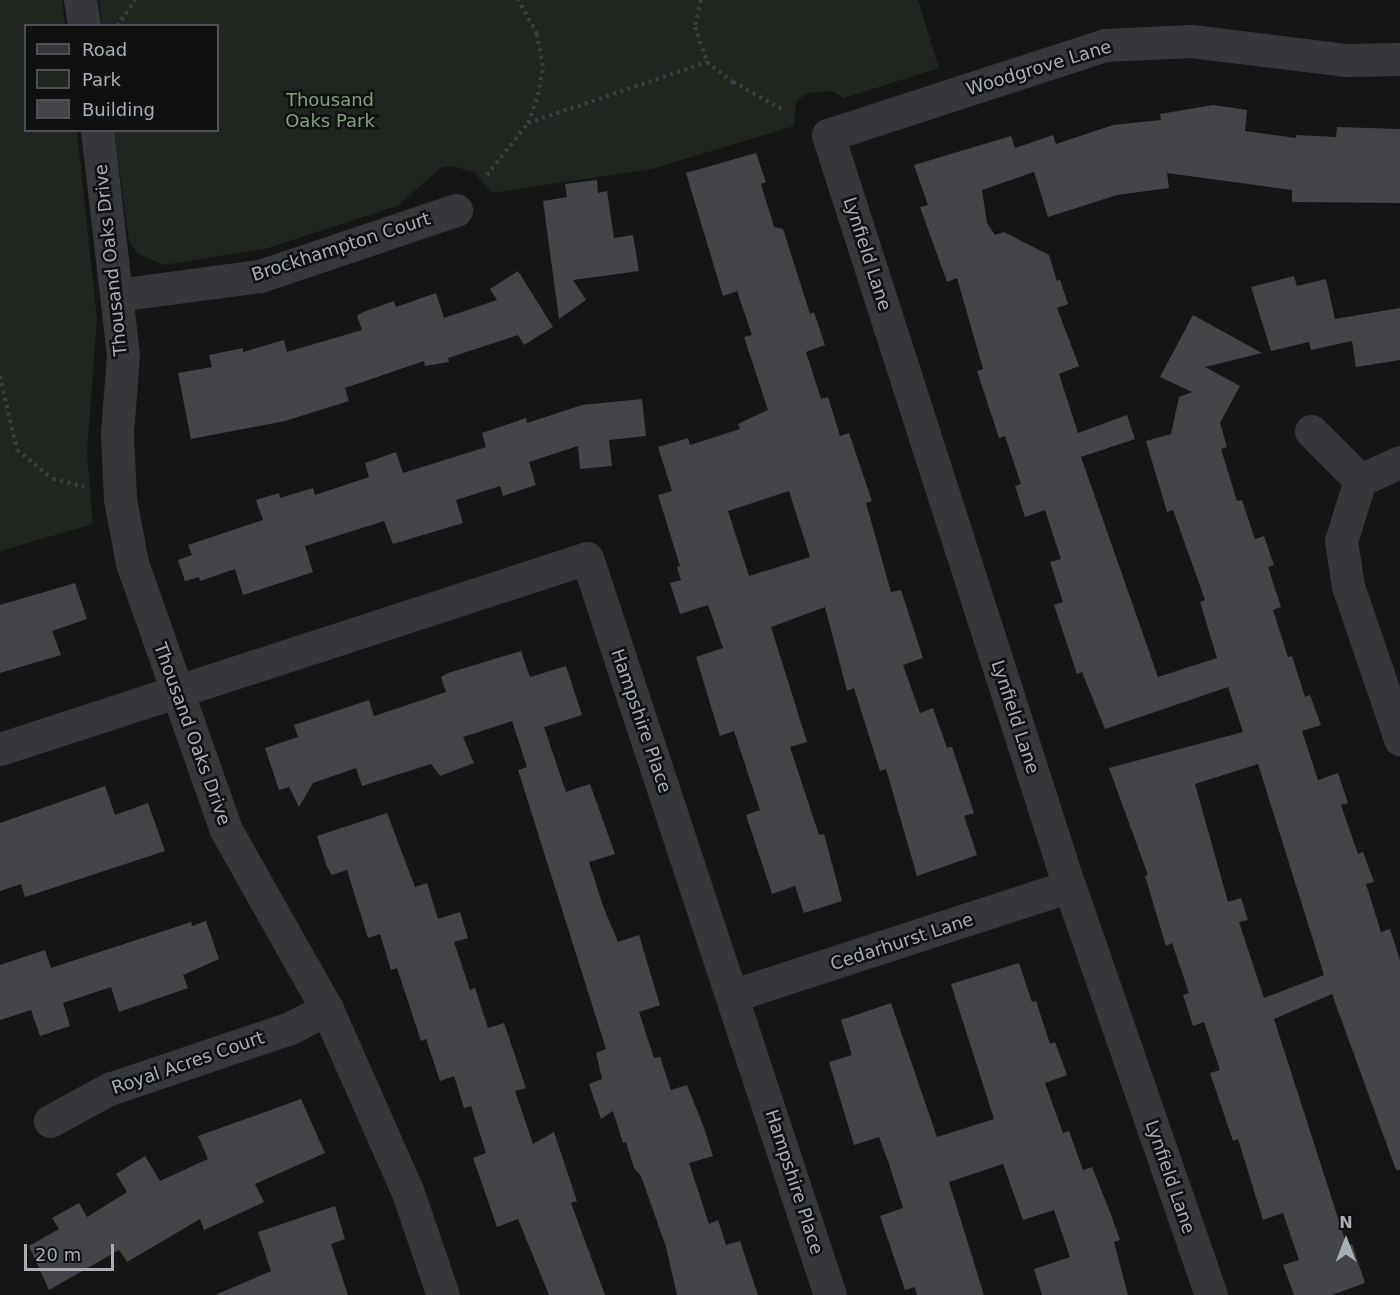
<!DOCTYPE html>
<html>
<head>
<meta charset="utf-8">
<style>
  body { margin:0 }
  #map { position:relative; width:1400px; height:1295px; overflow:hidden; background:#151516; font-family:"DejaVu Sans",sans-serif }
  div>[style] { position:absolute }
  .green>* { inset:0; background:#1f261f }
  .building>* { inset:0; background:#444549 }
  .path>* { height:4px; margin-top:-2px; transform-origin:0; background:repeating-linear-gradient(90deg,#3c3f42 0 3px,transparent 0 7.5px) }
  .street>* { height:33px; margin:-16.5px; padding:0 16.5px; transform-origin:16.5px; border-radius:16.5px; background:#36373b }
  span { translate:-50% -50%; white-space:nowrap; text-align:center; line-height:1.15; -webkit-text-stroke:5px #101011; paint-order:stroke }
  .street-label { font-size:18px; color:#a7aeb6 }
  .park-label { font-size:18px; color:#81a17e }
  .legend { position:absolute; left:24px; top:24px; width:195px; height:108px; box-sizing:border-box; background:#101011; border:2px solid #4c4f53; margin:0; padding:8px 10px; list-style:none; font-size:18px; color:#a7aeb6 }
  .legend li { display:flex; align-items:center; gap:12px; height:30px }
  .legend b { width:30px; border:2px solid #4c4f53 }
  .north { position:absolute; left:1316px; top:1211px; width:60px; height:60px; -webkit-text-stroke:4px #101011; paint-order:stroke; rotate:0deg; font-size:16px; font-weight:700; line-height:24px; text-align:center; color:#a7aeb6 }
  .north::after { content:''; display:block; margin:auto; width:21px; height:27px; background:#a7aeb6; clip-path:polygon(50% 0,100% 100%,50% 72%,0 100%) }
  .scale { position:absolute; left:24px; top:1244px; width:90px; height:27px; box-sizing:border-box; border:3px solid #a7aeb6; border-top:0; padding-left:8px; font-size:18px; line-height:21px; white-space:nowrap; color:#a7aeb6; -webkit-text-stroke:4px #101011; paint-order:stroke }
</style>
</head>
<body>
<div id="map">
  <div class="green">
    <i style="clip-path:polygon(0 0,62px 0,65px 25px,26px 26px,26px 130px,77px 131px,97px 319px,87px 452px,93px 524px,0 551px)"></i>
    <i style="clip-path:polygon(99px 0,918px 0,939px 68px,844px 98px,832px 91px,807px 93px,796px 102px,794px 126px,652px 169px,492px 193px,474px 172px,451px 166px,441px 168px,397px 206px,268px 248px,164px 265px,138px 254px,129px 241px,114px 131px,218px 130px,218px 26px,102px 25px)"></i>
  </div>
  <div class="building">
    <i style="clip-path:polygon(evenodd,1213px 105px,1247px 110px,1245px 131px,1296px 138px,1296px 135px,1336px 137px,1337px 127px,1400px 129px,1400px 203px,1292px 202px,1292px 190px,1167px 173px,1169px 188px,1117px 195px,1048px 217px,1034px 172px,982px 190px,987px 223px,995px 235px,1004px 232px,1049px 255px,1057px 281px,1060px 280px,1068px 304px,1057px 308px,1079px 366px,1059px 374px,1078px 433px,1127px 415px,1135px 439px,1081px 457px,1158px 677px,1217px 658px,1200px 602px,1205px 600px,1173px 510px,1167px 512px,1146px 441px,1171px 434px,1179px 397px,1192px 392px,1160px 377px,1193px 315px,1262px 353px,1205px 367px,1240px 386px,1220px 423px,1227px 447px,1221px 449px,1237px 501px,1242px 500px,1255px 539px,1264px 536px,1274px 565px,1268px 567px,1281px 607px,1273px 610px,1288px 657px,1292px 656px,1305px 697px,1310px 695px,1321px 725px,1302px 731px,1318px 780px,1338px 773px,1348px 803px,1341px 805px,1358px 854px,1363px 852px,1374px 882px,1366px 884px,1381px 932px,1390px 929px,1400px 960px,1400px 1170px,1396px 1170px,1332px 994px,1274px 1019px,1347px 1246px,1352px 1244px,1365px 1283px,1332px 1295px,1294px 1295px,1283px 1265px,1299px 1260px,1283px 1213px,1263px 1220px,1238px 1139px,1233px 1141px,1210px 1073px,1220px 1070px,1204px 1022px,1193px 1026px,1183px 995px,1189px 993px,1172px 943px,1166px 946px,1145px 876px,1148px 875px,1109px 768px,1243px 732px,1228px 687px,1105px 729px,1082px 672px,1077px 674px,1054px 605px,1063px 602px,1050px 562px,1061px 559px,1045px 510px,1025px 517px,1015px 486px,1021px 484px,1005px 436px,999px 438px,977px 371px,983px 369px,957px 278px,947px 282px,920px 207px,928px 205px,914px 165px,1011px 136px,1015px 148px,1053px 135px,1056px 144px,1113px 125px,1161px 120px,1160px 114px,1213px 105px,1258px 764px,1324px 975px,1264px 998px,1239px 922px,1248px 920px,1241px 898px,1228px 902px,1195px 784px,1258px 764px)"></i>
    <i style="clip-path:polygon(evenodd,756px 153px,766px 182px,761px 184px,774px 227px,783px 229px,810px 314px,814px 312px,825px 345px,806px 352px,821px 399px,828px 397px,840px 436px,849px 433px,872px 501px,866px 503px,891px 592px,901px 590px,923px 658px,903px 665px,920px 713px,933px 708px,947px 748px,952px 747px,974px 813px,964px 816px,977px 855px,917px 876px,886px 769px,880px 771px,854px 688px,847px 691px,825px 607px,771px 627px,807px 742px,790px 747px,819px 835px,824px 834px,842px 901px,804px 913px,795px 886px,772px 894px,746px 815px,760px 810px,734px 731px,720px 736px,696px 657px,723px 648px,708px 605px,680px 614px,670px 583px,681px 580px,677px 567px,680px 566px,658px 495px,672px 491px,658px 447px,688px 438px,690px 445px,740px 429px,738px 424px,768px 410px,744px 337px,752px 335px,737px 291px,723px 296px,686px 173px,756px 153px,789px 491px,810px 557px,749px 576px,728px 511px,789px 491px)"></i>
    <i style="clip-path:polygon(597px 180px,598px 193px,607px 191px,614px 238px,633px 235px,639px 271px,573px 280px,586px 300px,559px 319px,543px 201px,567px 197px,565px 184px)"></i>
    <i style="clip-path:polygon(518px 271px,553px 327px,524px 345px,518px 335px,448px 358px,449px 362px,425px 366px,424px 361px,345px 388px,349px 401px,285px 421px,191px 439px,178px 373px,212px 367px,209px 355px,243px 348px,243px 352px,284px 340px,287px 352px,362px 330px,357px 316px,363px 312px,394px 301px,396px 307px,436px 293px,444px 318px,497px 300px,490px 289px)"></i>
    <i style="clip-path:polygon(1294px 276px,1297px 286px,1326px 279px,1335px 319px,1400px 308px,1400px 360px,1356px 367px,1352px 341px,1311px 350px,1309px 342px,1271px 351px,1251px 287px)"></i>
    <i style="clip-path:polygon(642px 399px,646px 436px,609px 440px,612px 466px,580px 469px,578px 446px,529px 462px,536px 485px,503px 496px,500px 486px,456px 500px,463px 523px,393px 544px,384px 521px,305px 546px,313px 572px,243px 595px,235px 569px,200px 581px,199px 577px,185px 581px,178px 560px,192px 555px,188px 545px,263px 520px,256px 500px,279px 493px,280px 498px,313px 488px,315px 495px,369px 477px,365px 463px,396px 452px,403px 473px,486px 447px,482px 433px,526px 418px,527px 423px,582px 405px)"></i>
    <i style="clip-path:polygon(75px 583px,87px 619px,52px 631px,61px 655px,0 673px,0 605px)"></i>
    <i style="clip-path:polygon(521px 651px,530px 677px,566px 666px,582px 715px,544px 727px,566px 792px,590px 784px,615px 854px,589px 862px,603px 906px,618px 942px,639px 935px,660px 1005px,639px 1012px,654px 1058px,660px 1057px,671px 1090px,687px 1085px,703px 1125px,713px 1156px,689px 1163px,709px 1224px,718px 1220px,726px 1245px,740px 1241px,758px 1295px,677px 1295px,666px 1247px,641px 1176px,634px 1168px,626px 1142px,623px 1143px,613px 1111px,601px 1119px,589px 1084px,602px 1079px,596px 1053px,606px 1049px,518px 770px,527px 767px,512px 721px,463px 737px,474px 763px,440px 776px,431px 764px,362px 786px,356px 768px,313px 783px,299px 807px,289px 787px,279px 790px,265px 748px,298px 737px,294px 725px,369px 700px,374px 716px,446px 692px,441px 677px,448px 673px)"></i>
    <i style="clip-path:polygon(105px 786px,115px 815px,148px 803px,165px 851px,25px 897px,21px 884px,0 891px,0 823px)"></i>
    <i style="clip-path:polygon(387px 813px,415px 887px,427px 883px,438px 919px,460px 912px,468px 938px,454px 942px,470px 990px,475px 988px,488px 1028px,504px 1023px,526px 1088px,515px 1091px,533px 1144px,554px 1132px,577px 1201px,571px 1203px,605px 1295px,549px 1295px,518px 1219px,497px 1227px,473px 1158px,486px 1153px,471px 1106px,464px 1108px,454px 1076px,440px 1081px,426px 1039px,421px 1041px,397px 968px,391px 970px,380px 934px,368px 938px,347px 870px,332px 875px,327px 867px,317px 836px)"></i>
    <i style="clip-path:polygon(206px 921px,219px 959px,183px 975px,188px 988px,119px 1012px,111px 987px,63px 1003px,70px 1026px,40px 1036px,31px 1010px,0 1020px,0 965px,45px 950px,51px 968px,191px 922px,192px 926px)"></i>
    <i style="clip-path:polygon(1019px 963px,1032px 1002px,1036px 1001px,1050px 1044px,1055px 1042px,1067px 1075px,1045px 1083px,1063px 1133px,1069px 1131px,1083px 1170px,1092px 1167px,1110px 1212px,1120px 1240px,1114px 1242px,1128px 1295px,1042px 1295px,1034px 1269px,1070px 1257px,1054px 1210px,1023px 1220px,1003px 1164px,949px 1182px,984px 1295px,917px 1295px,915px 1287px,905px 1290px,880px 1216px,903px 1208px,889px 1164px,879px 1137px,854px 1145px,829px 1062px,852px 1055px,841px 1020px,891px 1003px,937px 1137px,994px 1119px,951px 984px)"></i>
    <i style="clip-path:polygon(301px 1099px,325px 1153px,255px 1184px,264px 1202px,204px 1230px,200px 1219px,127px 1262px,119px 1250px,49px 1290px,29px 1246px,59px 1229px,52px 1218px,79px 1203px,87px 1217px,127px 1192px,116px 1174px,145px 1156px,160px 1181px,208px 1159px,198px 1136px)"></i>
    <i style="clip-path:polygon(335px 1206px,345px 1239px,331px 1244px,348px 1295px,215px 1295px,271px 1271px,258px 1232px)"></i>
  </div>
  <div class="path">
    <i style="left:701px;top:0;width:28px;rotate:103deg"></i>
    <i style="left:695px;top:27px;width:37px;rotate:71deg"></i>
    <i style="left:707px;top:62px;width:33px;rotate:38deg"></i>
    <i style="left:733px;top:82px;width:57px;rotate:29.2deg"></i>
    <i style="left:117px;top:26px;width:32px;rotate:-55deg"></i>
    <i style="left:528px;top:123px;width:189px;rotate:-18.8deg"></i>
    <i style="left:487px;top:175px;width:66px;rotate:-51.7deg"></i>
    <i style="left:528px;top:123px;width:30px;rotate:-70deg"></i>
    <i style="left:538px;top:95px;width:29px;rotate:-80deg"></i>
    <i style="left:543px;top:66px;width:33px;rotate:-101deg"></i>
    <i style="left:537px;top:34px;width:39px;rotate:-119deg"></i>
    <i style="left:0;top:376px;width:76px;rotate:77.1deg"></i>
    <i style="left:17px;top:450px;width:46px;rotate:38.9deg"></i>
    <i style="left:53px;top:479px;width:32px;rotate:14deg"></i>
  </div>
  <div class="street">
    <i style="left:80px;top:0;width:26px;rotate:81deg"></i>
    <i style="left:97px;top:130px;width:226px;rotate:83.4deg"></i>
    <i style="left:123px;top:355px;width:78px;rotate:94.4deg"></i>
    <i style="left:117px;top:433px;width:66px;rotate:87.4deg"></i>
    <i style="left:120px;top:499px;width:65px;rotate:79.4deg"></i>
    <i style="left:132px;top:563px;width:283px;rotate:70.6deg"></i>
    <i style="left:226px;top:830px;width:206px;rotate:60.6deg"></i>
    <i style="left:327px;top:1009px;width:198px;rotate:66.2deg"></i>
    <i style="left:407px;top:1190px;width:111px;rotate:71.1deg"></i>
    <i style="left:117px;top:295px;width:144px;rotate:-7.6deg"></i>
    <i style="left:260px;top:276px;width:207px;rotate:-18.6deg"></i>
    <i style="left:1311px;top:431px;width:69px;rotate:45deg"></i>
    <i style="left:1360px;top:480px;width:44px;rotate:-24.2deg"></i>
    <i style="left:1360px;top:480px;width:64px;rotate:107.3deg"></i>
    <i style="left:1341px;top:541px;width:46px;rotate:81.2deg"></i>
    <i style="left:1348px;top:586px;width:162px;rotate:71.2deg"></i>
    <i style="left:0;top:749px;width:617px;rotate:-18.02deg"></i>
    <i style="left:587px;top:558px;width:776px;rotate:71.75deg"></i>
    <i style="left:734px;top:995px;width:352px;rotate:-18deg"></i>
    <i style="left:50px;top:1121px;width:67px;rotate:-28.5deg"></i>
    <i style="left:109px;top:1089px;width:191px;rotate:-18.6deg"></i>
    <i style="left:290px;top:1028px;width:42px;rotate:-27.2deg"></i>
    <i style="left:1211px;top:1295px;width:433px;rotate:-109.1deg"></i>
    <i style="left:1069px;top:886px;width:789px;rotate:-107.79deg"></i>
    <i style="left:828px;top:135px;width:291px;rotate:-18deg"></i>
    <i style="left:1105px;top:45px;width:86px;rotate:-2.7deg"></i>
    <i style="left:1191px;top:41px;width:155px;rotate:7deg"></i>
    <i style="left:1345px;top:60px;width:55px;rotate:-1deg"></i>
  </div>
  <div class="street-label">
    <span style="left:1039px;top:68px;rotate:-17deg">Woodgrove Lane</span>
    <span style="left:341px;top:247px;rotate:-18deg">Brockhampton Court</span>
    <span style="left:867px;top:254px;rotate:72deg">Lynfield Lane</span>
    <span style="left:111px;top:260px;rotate:-96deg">Thousand Oaks Drive</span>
    <span style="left:1015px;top:717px;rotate:72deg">Lynfield Lane</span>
    <span style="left:641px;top:721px;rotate:71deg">Hampshire Place</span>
    <span style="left:192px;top:734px;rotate:70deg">Thousand Oaks Drive</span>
    <span style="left:902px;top:942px;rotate:-18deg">Cedarhurst Lane</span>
    <span style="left:188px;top:1063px;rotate:-19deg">Royal Acres Court</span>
    <span style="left:1170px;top:1177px;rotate:71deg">Lynfield Lane</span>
    <span style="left:794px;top:1182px;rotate:72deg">Hampshire Place</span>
  </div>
  <div class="park-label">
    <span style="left:330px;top:111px">Thousand<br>Oaks Park</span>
  </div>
  <ul class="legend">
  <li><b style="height:8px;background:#36373b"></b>Road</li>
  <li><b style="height:16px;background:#1f261f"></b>Park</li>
  <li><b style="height:16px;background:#444549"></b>Building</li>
  </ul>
  <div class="north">N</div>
  <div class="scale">20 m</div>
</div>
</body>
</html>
